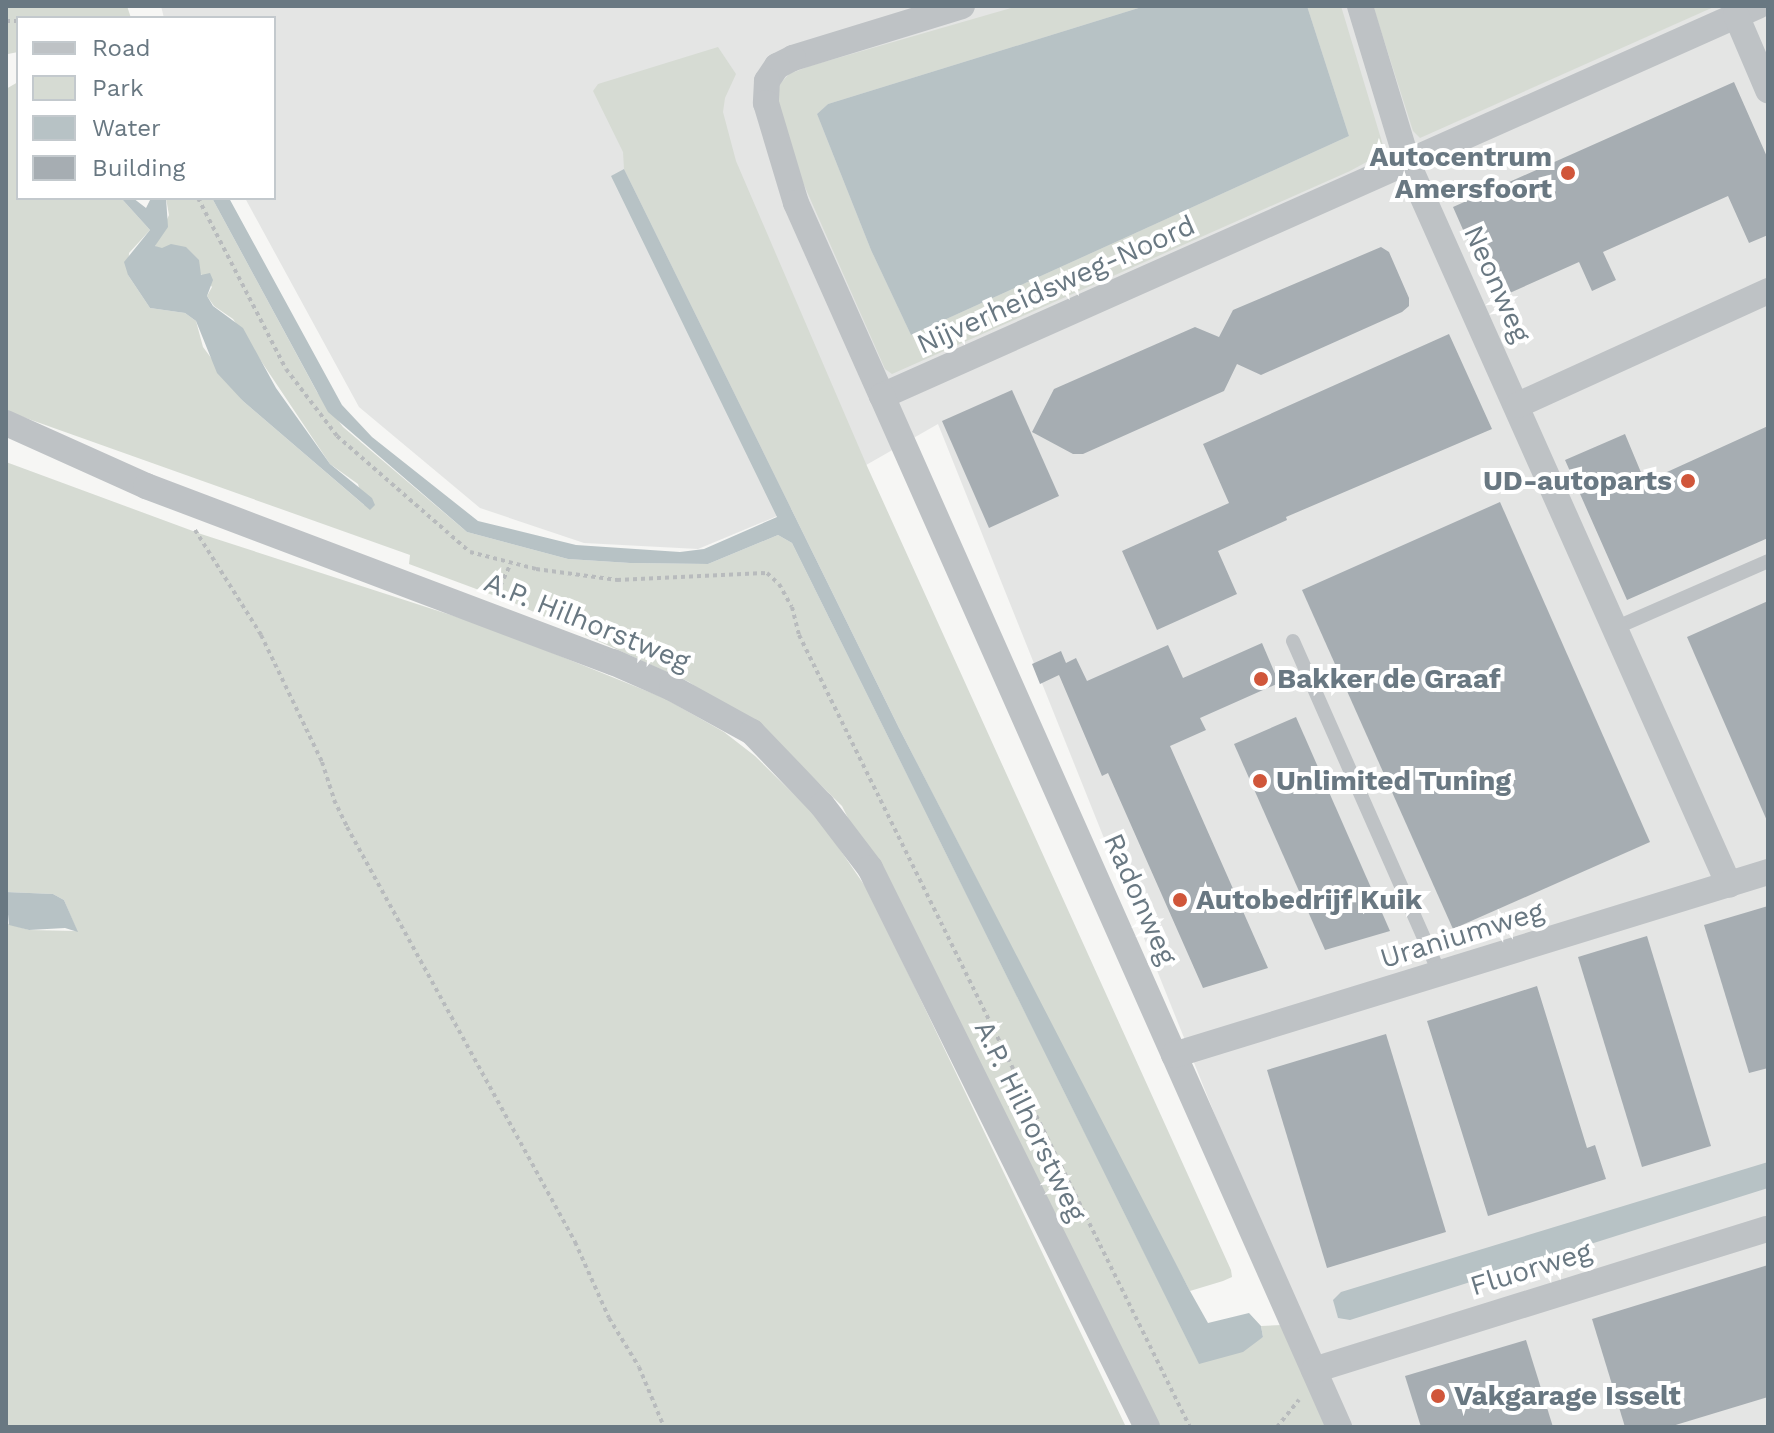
<!DOCTYPE html>
<html>
<head>
<meta charset="utf-8">
<style>
  body { margin:0 }
  #map { position:relative; width:1774px; height:1433px; overflow:hidden; background:#f6f6f4; font-family:"Work Sans",sans-serif }
  div>[style] { position:absolute }
  .built>* { inset:0; background:#e4e5e4 }
  .green>* { inset:0; background:#d6dbd3 }
  .water>* { inset:0; background:#b7c2c5 }
  .building>* { inset:0; background:#a6adb2 }
  .path>* { height:4px; margin-top:-2px; transform-origin:0; background:repeating-linear-gradient(90deg,#b8bbbd 0 4px,transparent 0 8px) }
  .service>* { height:14px; margin:-7px; padding:0 7px; transform-origin:7px; border-radius:7px; background:#bec2c5 }
  .minor>* { height:26px; margin:-13px; padding:0 13px; transform-origin:13px; border-radius:13px; background:#bec2c5 }
  .dots>* { width:22px; height:22px; translate:-50% -50%; box-sizing:border-box; border:4px solid #fff; border-radius:50% }
  span { translate:-50% -50%; white-space:nowrap; text-align:center; line-height:1.15; -webkit-text-stroke:8px #fff; paint-order:stroke }
  .poi-label { font-size:28px; color:#697882; font-weight:700 }
  .right { translate:-100% -50%; text-align:right }
  .left { translate:0 -50%; text-align:left }
  .street-label { font-size:28px; color:#697882 }
  .frame { position:absolute; inset:0; border:8px solid #697882; pointer-events:none }
  .legend { position:absolute; left:16px; top:16px; width:260px; height:184px; box-sizing:border-box; background:#fff; border:2px solid #c3c9cd; margin:0; padding:10px 14px; list-style:none; font-size:24px; color:#697882 }
  .legend li { display:flex; align-items:center; gap:16px; height:40px }
  .legend b { width:40px; border:2px solid #c3c9cd }
</style>
</head>
<body>
<div id="map">
  <div class="built">
    <i style="clip-path:polygon(161px 6px,1768px 6px,1768px 1427px,1340px 1427px,938px 424px,775px 517px,698px 549px,584px 543px,480px 508px,359px 407px,245px 198px,274px 198px,274px 18px,164px 18px)"></i>
  </div>
  <div class="green">
    <i style="clip-path:polygon(6px 6px,127px 6px,131px 18px,18px 18px,18px 52px,8px 54px)"></i>
    <i style="clip-path:polygon(1018px 6px,1145px 6px,828px 104px,817px 114px,871px 250px,911px 335px,1349px 136px,1307px 6px,1341px 6px,1385px 152px,1350px 171px,892px 374px,885px 369px,790px 153px,777px 100px,780px 84px,789px 74px,810px 66px)"></i>
    <i style="clip-path:polygon(1373px 6px,1716px 6px,1420px 138px,1413px 131px)"></i>
    <i style="clip-path:polygon(718px 47px,736px 74px,725px 98px,723px 112px,736px 161px,867px 466px,1231px 1270px,1232px 1277px,1223px 1281px,1190px 1291px,1150px 1217px,899px 728px,624px 169px,623px 152px,593px 91px,598px 84px)"></i>
    <i style="clip-path:polygon(18px 82px,18px 198px,121px 198px,150px 230px,129px 253px,128px 275px,150px 308px,185px 313px,196px 321px,203px 347px,243px 401px,364px 505px,358px 484px,330px 464px,233px 319px,214px 306px,207px 296px,212px 287px,202px 275px,155px 246px,169px 215px,166px 198px,212px 198px,317px 392px,343px 427px,467px 532px,568px 559px,630px 563px,708px 564px,778px 535px,792px 543px,1199px 1363px,1263px 1337px,1261px 1326px,1282px 1325px,1328px 1427px,1151px 1427px,842px 806px,787px 752px,689px 682px,514px 603px,409px 564px,410px 555px,6px 411px,6px 89px)"></i>
    <i style="clip-path:polygon(6px 462px,201px 534px,491px 628px,664px 698px,724px 732px,755px 756px,819px 819px,869px 892px,1126px 1427px,6px 1427px,6px 923px,29px 930px,77px 931px,64px 900px,53px 894px,6px 892px)"></i>
  </div>
  <div class="water">
    <i style="clip-path:polygon(1145px 6px,1307px 6px,1349px 136px,911px 335px,871px 250px,817px 114px,828px 104px)"></i>
    <i style="clip-path:polygon(624px 169px,899px 728px,1190px 1291px,1208px 1323px,1249px 1313px,1261px 1326px,1263px 1337px,1243px 1352px,1199px 1364px,792px 543px,778px 535px,708px 564px,630px 563px,568px 559px,467px 532px,328px 412px,212px 198px,229px 198px,342px 405px,372px 437px,478px 521px,576px 545px,680px 552px,704px 549px,777px 517px,611px 176px)"></i>
    <i style="clip-path:polygon(121px 198px,133px 198px,146px 208px,151px 198px,166px 198px,168px 227px,155px 246px,162px 248px,171px 244px,186px 247px,199px 260px,201px 275px,210px 273px,213px 280px,207px 296px,213px 306px,243px 328px,276px 388px,330px 464px,372px 498px,375px 505px,370px 510px,243px 401px,217px 373px,196px 321px,185px 313px,150px 308px,128px 275px,124px 262px,150px 230px)"></i>
    <i style="clip-path:polygon(6px 892px,53px 894px,64px 900px,78px 932px,65px 928px,29px 930px,9px 925px)"></i>
    <i style="clip-path:polygon(1768px 1162px,1768px 1188px,1350px 1320px,1338px 1318px,1333px 1300px,1341px 1292px)"></i>
  </div>
  <div class="building">
    <i style="clip-path:polygon(1734px 82px,1768px 159px,1768px 235px,1749px 243px,1728px 196px,1603px 252px,1616px 280px,1592px 291px,1579px 262px,1494px 300px,1453px 207px)"></i>
    <i style="clip-path:polygon(1381px 247px,1389px 252px,1409px 298px,1409px 306px,1402px 312px,1261px 375px,1237px 364px,1224px 391px,1083px 454px,1073px 454px,1032px 432px,1054px 389px,1195px 327px,1219px 337px,1233px 310px)"></i>
    <i style="clip-path:polygon(1449px 334px,1492px 429px,1286px 517px,1287px 520px,1218px 551px,1237px 594px,1157px 630px,1122px 551px,1229px 503px,1203px 444px)"></i>
    <i style="clip-path:polygon(1012px 390px,1059px 496px,989px 528px,942px 421px)"></i>
    <i style="clip-path:polygon(1768px 426px,1768px 538px,1627px 600px,1565px 460px,1625px 434px,1645px 482px)"></i>
    <i style="clip-path:polygon(1500px 502px,1650px 842px,1453px 929px,1302px 590px)"></i>
    <i style="clip-path:polygon(1768px 601px,1768px 823px,1687px 637px)"></i>
    <i style="clip-path:polygon(1262px 643px,1279px 683px,1200px 718px,1206px 730px,1170px 746px,1268px 968px,1203px 988px,1108px 773px,1102px 776px,1059px 675px,1040px 684px,1032px 664px,1061px 651px,1066px 663px,1076px 658px,1087px 681px,1168px 645px,1183px 678px)"></i>
    <i style="clip-path:polygon(1296px 717px,1390px 931px,1325px 950px,1234px 744px)"></i>
    <i style="clip-path:polygon(1768px 906px,1768px 1068px,1749px 1073px,1704px 925px)"></i>
    <i style="clip-path:polygon(1647px 936px,1711px 1146px,1642px 1167px,1578px 957px)"></i>
    <i style="clip-path:polygon(1537px 986px,1587px 1148px,1595px 1145px,1606px 1179px,1488px 1216px,1427px 1021px)"></i>
    <i style="clip-path:polygon(1386px 1034px,1446px 1232px,1327px 1268px,1267px 1070px)"></i>
    <i style="clip-path:polygon(1768px 1265px,1768px 1397px,1669px 1427px,1625px 1427px,1592px 1319px)"></i>
    <i style="clip-path:polygon(1526px 1340px,1553px 1427px,1421px 1427px,1405px 1376px)"></i>
  </div>
  <div class="path">
    <i style="left:6px;top:21px;width:12px"></i>
    <i style="left:198px;top:198px;width:192px;rotate:62.8deg"></i>
    <i style="left:286px;top:369px;width:84px;rotate:52.7deg"></i>
    <i style="left:337px;top:436px;width:176px;rotate:41.1deg"></i>
    <i style="left:470px;top:552px;width:68px;rotate:14.4deg"></i>
    <i style="left:536px;top:569px;width:82px;rotate:7.7deg"></i>
    <i style="left:617px;top:580px;width:150px;rotate:-2.7deg"></i>
    <i style="left:767px;top:573px;width:16px;rotate:43deg"></i>
    <i style="left:779px;top:584px;width:26px;rotate:61deg"></i>
    <i style="left:792px;top:607px;width:29px;rotate:76deg"></i>
    <i style="left:799px;top:635px;width:883px;rotate:63.73deg"></i>
    <i style="left:195px;top:530px;width:124px;rotate:57.8deg"></i>
    <i style="left:261px;top:635px;width:141px;rotate:64.3deg"></i>
    <i style="left:322px;top:762px;width:40px;rotate:72deg"></i>
    <i style="left:334px;top:800px;width:30px;rotate:64deg"></i>
    <i style="left:347px;top:827px;width:474px;rotate:61.2deg"></i>
    <i style="left:575px;top:1242px;width:83px;rotate:65.9deg"></i>
    <i style="left:609px;top:1318px;width:57px;rotate:58.5deg"></i>
    <i style="left:639px;top:1367px;width:65px;rotate:67.4deg"></i>
    <i style="left:497px;top:593px;width:33px;rotate:-65deg"></i>
    <i style="left:1277px;top:1427px;width:35px;rotate:-51deg"></i>
  </div>
  <div class="service">
    <i style="left:1615px;top:628px;width:167px;rotate:-23.6deg"></i>
    <i style="left:1293px;top:641px;width:366px;rotate:66.2deg"></i>
  </div>
  <div class="minor">
    <i style="left:962px;top:6px;width:177px;rotate:162.9deg"></i>
    <i style="left:793px;top:58px;width:18px;rotate:153deg"></i>
    <i style="left:777px;top:66px;width:18px;rotate:124deg"></i>
    <i style="left:767px;top:81px;width:22px;rotate:93deg"></i>
    <i style="left:766px;top:103px;width:104px;rotate:73.3deg"></i>
    <i style="left:796px;top:203px;width:211px;rotate:66deg"></i>
    <i style="left:882px;top:396px;width:959px;rotate:-24deg"></i>
    <i style="left:1360px;top:6px;width:165px;rotate:73.1deg"></i>
    <i style="left:1408px;top:164px;width:789px;rotate:66deg"></i>
    <i style="left:1736px;top:15px;width:82px;rotate:66.9deg"></i>
    <i style="left:882px;top:396px;width:1128px;rotate:66.09deg"></i>
    <i style="left:1518px;top:405px;width:275px;rotate:-24.5deg"></i>
    <i style="left:6px;top:423px;width:154px;rotate:24.2deg"></i>
    <i style="left:146px;top:486px;width:499px;rotate:20.7deg"></i>
    <i style="left:613px;top:662px;width:64px;rotate:23.8deg"></i>
    <i style="left:672px;top:688px;width:91px;rotate:28.8deg"></i>
    <i style="left:752px;top:732px;width:101px;rotate:46.2deg"></i>
    <i style="left:822px;top:805px;width:79px;rotate:52.7deg"></i>
    <i style="left:870px;top:868px;width:624px;rotate:63.64deg"></i>
    <i style="left:1174px;top:1055px;width:622px;rotate:-17.12deg"></i>
    <i style="left:1314px;top:1370px;width:475px;rotate:-17.3deg"></i>
  </div>
  <div class="dots">
    <i style="left:1568px;top:173px;background:#d0563a"></i>
    <i style="left:1688px;top:481px;background:#d0563a"></i>
    <i style="left:1261px;top:679px;background:#d0563a"></i>
    <i style="left:1260px;top:781px;background:#d0563a"></i>
    <i style="left:1180px;top:900px;background:#d0563a"></i>
    <i style="left:1438px;top:1396px;background:#d0563a"></i>
  </div>
  <div class="poi-label">
    <span class="right" style="left:1552px;top:173px">Autocentrum<br>Amersfoort</span>
    <span class="right" style="left:1672px;top:481px">UD-autoparts</span>
    <span class="left" style="left:1277px;top:679px">Bakker de Graaf</span>
    <span class="left" style="left:1276px;top:781px">Unlimited Tuning</span>
    <span class="left" style="left:1196px;top:900px">Autobedrijf Kuik</span>
    <span class="left" style="left:1454px;top:1396px">Vakgarage Isselt</span>
  </div>
  <div class="street-label">
    <span style="left:1497px;top:284px;rotate:66deg">Neonweg</span>
    <span style="left:1056px;top:285px;rotate:-24deg">Nijverheidsweg-Noord</span>
    <span style="left:587px;top:622px;rotate:22deg">A.P. Hilhorstweg</span>
    <span style="left:1140px;top:899px;rotate:66deg">Radonweg</span>
    <span style="left:1462px;top:935px;rotate:-17deg">Uraniumweg</span>
    <span style="left:1030px;top:1121px;rotate:64deg">A.P. Hilhorstweg</span>
    <span style="left:1531px;top:1269px;rotate:-17deg">Fluorweg</span>
  </div>
  <div class="frame"></div>
  <ul class="legend">
  <li><b style="height:10px;background:#bec2c5"></b>Road</li>
  <li><b style="height:22px;background:#d6dbd3"></b>Park</li>
  <li><b style="height:22px;background:#b7c2c5"></b>Water</li>
  <li><b style="height:22px;background:#a6adb2"></b>Building</li>
  </ul>
</div>
</body>
</html>
